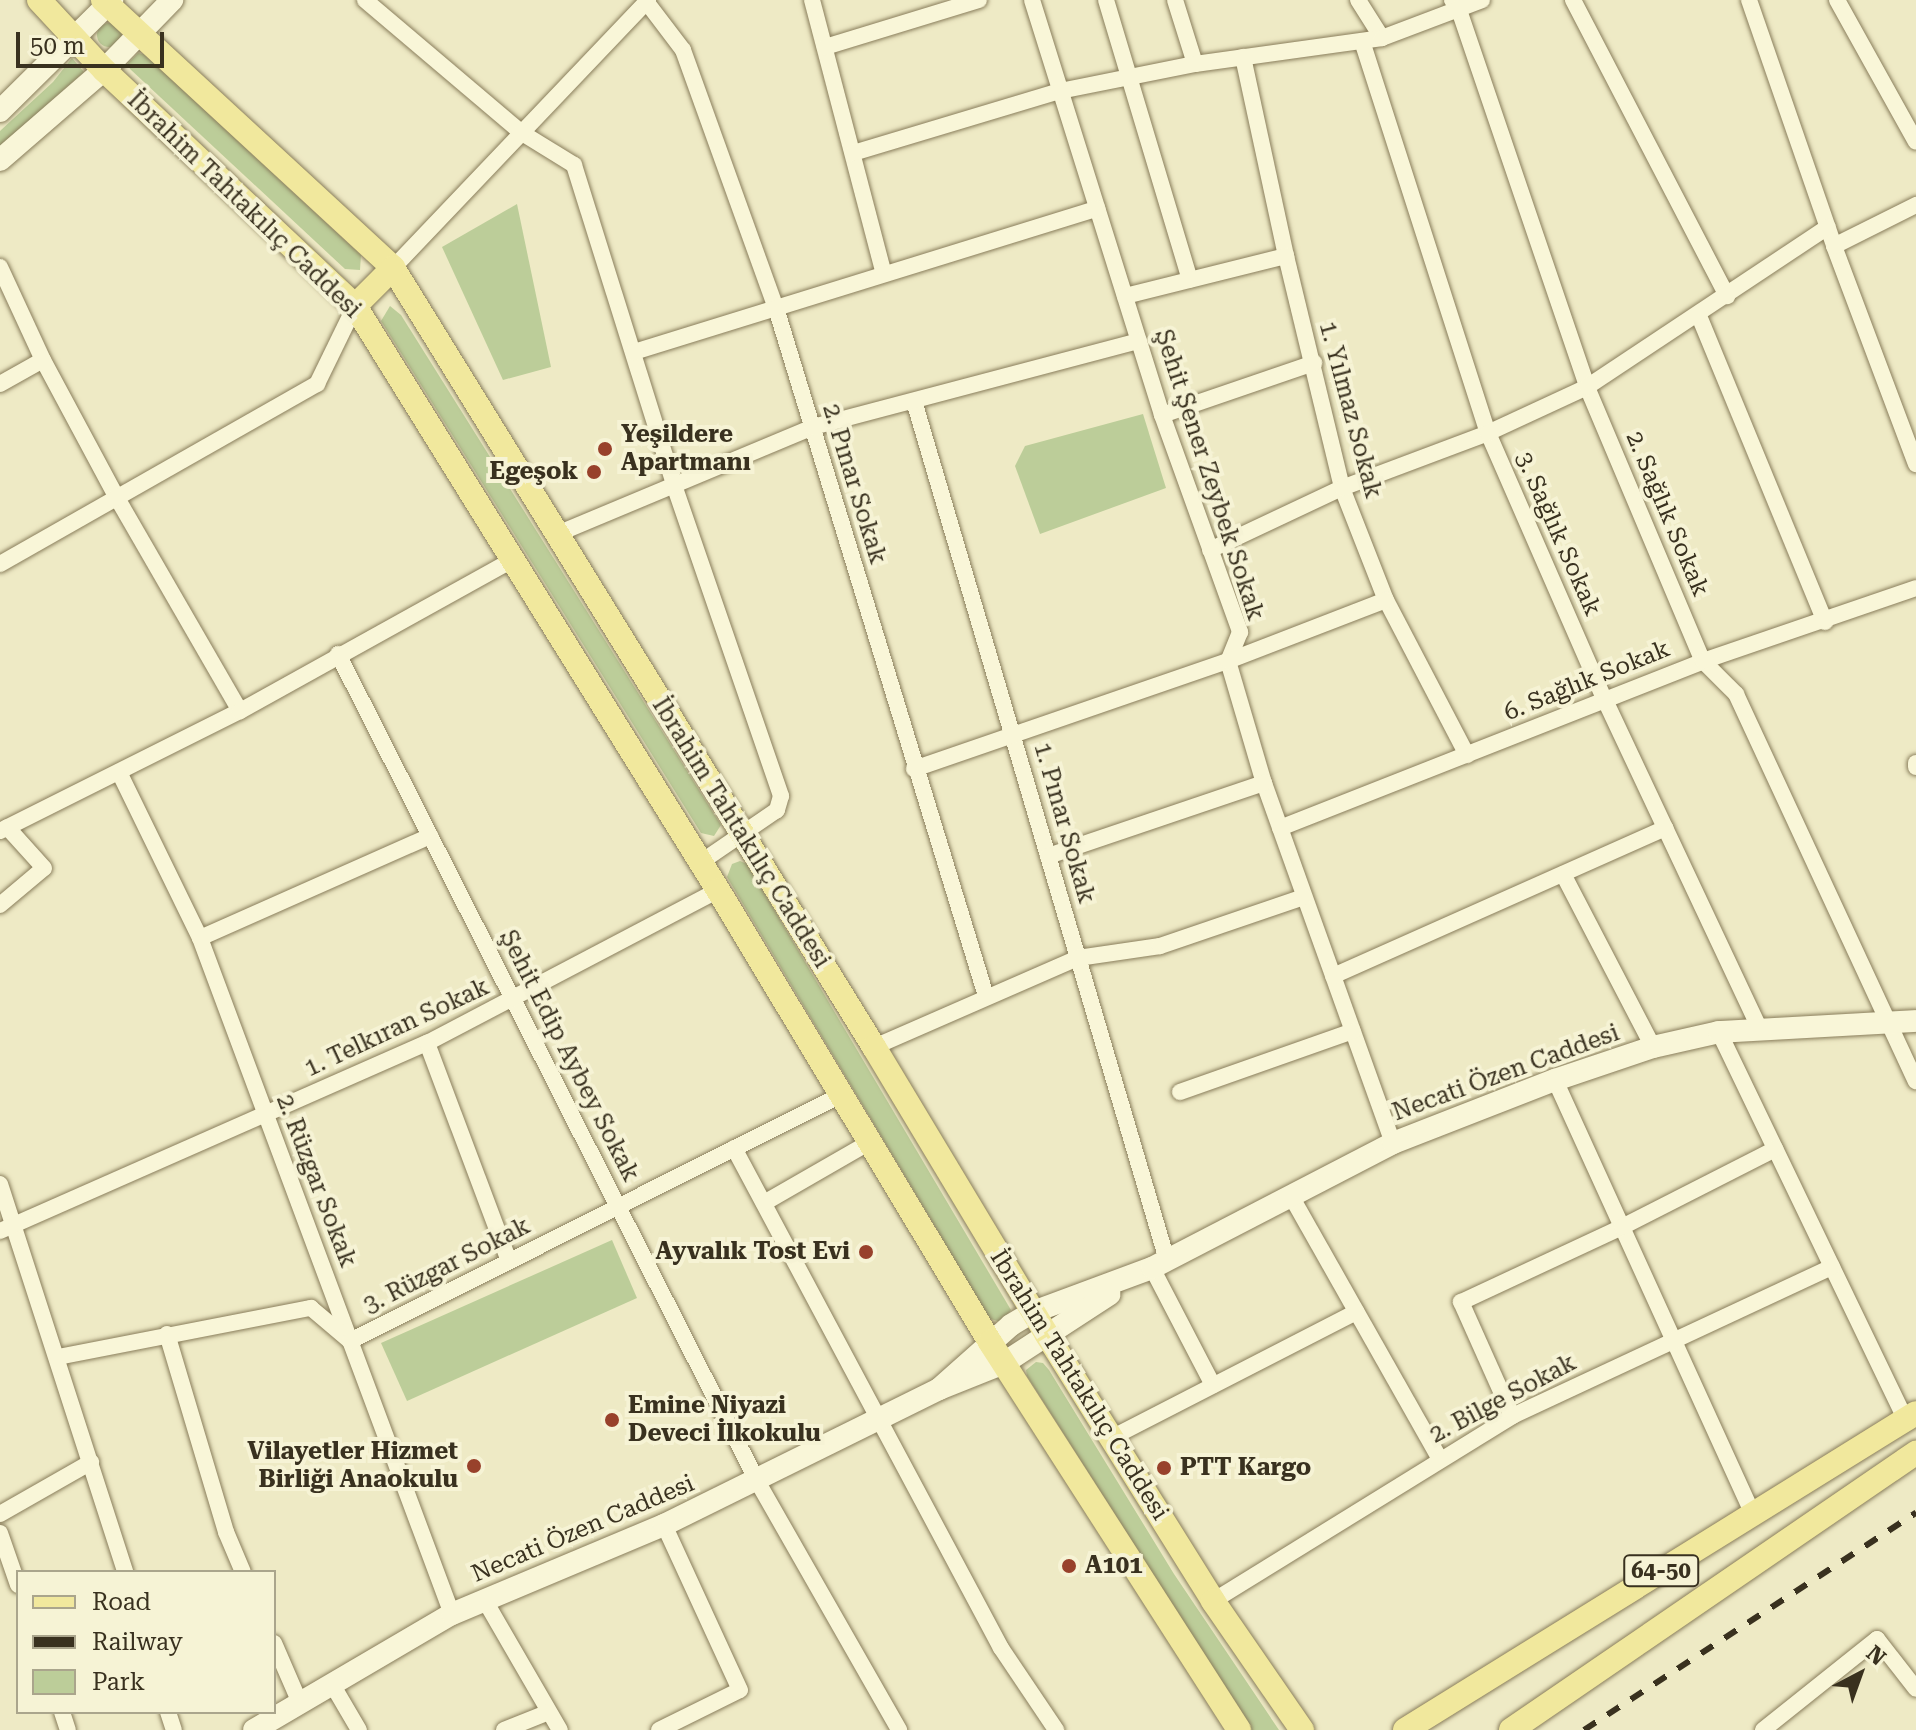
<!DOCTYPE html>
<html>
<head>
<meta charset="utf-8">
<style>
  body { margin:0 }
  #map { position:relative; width:1916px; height:1730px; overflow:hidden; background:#eeeac5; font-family:"Roboto Serif",serif }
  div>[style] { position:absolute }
  .green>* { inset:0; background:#bccd99 }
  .round { border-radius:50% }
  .roads { filter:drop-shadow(0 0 2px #897d5b) drop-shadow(0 0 2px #897d5b) }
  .street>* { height:16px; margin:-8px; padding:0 8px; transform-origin:8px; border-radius:8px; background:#f9f6d8 }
  .secondary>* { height:22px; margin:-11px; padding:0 11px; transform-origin:11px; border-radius:11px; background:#f9f6d8 }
  .primary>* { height:24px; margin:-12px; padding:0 12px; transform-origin:12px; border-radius:12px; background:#f1e89d }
  .rail>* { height:6px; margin-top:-3px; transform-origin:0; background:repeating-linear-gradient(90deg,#39311f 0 14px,transparent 0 28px) }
  .dots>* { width:22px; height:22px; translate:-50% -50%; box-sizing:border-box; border:4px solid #f6f3d5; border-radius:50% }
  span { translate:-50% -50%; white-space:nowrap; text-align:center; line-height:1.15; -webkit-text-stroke:8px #f6f3d5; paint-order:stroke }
  .shield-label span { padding:2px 6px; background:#f6f3d5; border:2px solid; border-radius:6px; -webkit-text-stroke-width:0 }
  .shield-label { font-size:22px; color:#39311f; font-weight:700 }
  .street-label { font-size:24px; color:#39311f }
  .poi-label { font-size:24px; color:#39311f; font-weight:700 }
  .left { translate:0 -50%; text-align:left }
  .right { translate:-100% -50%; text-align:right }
  .legend { position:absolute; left:16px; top:1570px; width:260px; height:144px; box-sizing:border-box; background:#f6f3d5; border:2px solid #aaa58c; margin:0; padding:10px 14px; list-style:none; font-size:24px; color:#39311f }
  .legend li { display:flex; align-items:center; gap:16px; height:40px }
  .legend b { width:40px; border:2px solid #aaa58c }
  .north { position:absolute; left:1820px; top:1634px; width:80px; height:80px; -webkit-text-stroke:6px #f6f3d5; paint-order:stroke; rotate:41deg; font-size:22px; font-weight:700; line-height:32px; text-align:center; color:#39311f }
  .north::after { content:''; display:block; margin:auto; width:28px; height:36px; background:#39311f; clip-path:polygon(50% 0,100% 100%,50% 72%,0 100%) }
  .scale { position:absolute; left:16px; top:32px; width:148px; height:36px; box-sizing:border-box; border:4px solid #39311f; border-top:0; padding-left:10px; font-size:24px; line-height:28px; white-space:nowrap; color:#39311f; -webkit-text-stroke:6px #f6f3d5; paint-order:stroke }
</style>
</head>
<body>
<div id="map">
  <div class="green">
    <i class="round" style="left:97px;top:23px;width:24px;height:24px"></i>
    <i style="clip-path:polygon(138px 53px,144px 54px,361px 255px,360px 270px,345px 269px,130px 69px,128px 63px)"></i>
    <i style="clip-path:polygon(72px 58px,84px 72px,0 146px,0 131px,53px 82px)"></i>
    <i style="clip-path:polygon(517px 204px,551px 367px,503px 380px,442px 247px)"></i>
    <i style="clip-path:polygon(390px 306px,401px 315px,721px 825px,714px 836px,701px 833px,381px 321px)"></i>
    <i style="clip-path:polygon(1143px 414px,1166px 488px,1040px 534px,1015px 466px,1025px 446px)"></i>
    <i style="clip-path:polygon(740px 861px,747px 864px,1011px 1310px,1002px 1322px,990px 1319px,727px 877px,732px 864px)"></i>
    <i style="clip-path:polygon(612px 1240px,637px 1298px,407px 1401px,381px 1343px)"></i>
    <i style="clip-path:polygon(1036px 1362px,1043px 1363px,1049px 1370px,1174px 1574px,1279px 1730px,1252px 1730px,1027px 1376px,1026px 1370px)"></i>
  </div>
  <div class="roads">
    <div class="street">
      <i style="left:365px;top:0;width:206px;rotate:40.3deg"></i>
      <i style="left:522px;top:133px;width:61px;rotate:31.6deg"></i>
      <i style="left:574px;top:165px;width:335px;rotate:72.6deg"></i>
      <i style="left:674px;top:485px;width:329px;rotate:71deg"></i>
      <i style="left:781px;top:796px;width:15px;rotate:106deg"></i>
      <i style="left:777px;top:810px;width:92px;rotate:145.6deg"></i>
      <i style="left:645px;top:0;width:63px;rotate:52.8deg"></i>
      <i style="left:683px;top:50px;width:274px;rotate:70.2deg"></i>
      <i style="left:776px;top:308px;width:719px;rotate:73.03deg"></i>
      <i style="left:812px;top:0;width:283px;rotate:75.3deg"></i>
      <i style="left:1032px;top:0;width:435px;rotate:72.6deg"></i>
      <i style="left:1162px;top:415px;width:231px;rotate:70.2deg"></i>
      <i style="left:1240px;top:632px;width:31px;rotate:112deg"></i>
      <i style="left:1228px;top:661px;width:127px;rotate:73.6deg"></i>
      <i style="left:1264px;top:783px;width:382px;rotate:70.3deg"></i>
      <i style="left:1106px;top:0;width:292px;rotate:73.3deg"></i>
      <i style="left:1175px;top:0;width:67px;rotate:72.6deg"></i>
      <i style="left:1358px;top:0;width:45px;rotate:57.7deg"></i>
      <i style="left:1452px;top:0;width:12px;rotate:55deg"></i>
      <i style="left:1459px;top:10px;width:398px;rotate:71.2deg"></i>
      <i style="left:1587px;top:387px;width:298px;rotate:67.1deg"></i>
      <i style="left:1703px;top:661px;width:47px;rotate:45deg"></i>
      <i style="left:1736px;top:694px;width:427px;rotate:65.1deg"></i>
      <i style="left:1573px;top:0;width:334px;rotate:62.5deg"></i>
      <i style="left:1749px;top:0;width:260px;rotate:70.9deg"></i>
      <i style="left:1834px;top:246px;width:233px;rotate:69.4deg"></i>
      <i style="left:1837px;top:0;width:162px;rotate:60.9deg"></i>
      <i style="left:1362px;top:41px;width:412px;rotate:72.2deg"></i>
      <i style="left:1488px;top:433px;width:289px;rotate:66.4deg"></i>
      <i style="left:1604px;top:698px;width:364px;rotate:64.8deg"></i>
      <i style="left:825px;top:47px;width:161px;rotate:-17deg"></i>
      <i style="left:1243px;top:57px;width:204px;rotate:77.8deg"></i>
      <i style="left:1286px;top:256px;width:239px;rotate:76.4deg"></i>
      <i style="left:1342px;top:488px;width:120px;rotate:68.6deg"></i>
      <i style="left:1386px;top:600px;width:175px;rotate:62.4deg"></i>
      <i style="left:853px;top:153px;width:216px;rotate:-16.7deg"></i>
      <i style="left:1060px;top:91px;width:138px;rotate:-11.3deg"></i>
      <i style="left:1195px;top:64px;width:189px;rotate:-7.9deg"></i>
      <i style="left:1382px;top:38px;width:107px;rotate:-20.8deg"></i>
      <i style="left:1834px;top:246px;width:92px;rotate:-26.6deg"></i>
      <i style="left:0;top:267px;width:102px;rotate:65.2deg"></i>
      <i style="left:43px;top:360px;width:157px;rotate:61.8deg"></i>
      <i style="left:117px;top:498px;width:246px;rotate:60deg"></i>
      <i style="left:393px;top:268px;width:370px;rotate:-46.4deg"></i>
      <i style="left:1125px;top:296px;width:166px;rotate:-14deg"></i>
      <i style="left:1699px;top:316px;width:331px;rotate:67.6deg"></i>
      <i style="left:634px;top:352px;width:485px;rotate:-17.2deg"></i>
      <i style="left:0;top:384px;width:49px;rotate:-29.2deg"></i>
      <i style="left:914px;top:401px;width:895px;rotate:73.59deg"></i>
      <i style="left:1162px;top:415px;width:161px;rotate:-18.9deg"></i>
      <i style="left:557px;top:534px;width:277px;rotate:-22.7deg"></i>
      <i style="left:813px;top:427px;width:337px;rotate:-14.8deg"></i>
      <i style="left:1210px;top:550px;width:146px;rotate:-25.2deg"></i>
      <i style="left:1342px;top:488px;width:156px;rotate:-20.6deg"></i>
      <i style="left:1488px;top:433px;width:109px;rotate:-24.9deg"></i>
      <i style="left:1587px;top:387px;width:289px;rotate:-33.6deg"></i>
      <i style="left:0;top:564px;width:365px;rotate:-29.6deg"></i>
      <i style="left:317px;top:384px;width:87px;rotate:-64deg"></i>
      <i style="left:338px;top:654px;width:925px;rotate:63.13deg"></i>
      <i style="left:756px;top:1479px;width:289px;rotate:60.3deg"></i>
      <i style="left:1916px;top:763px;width:4px;rotate:90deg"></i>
      <i style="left:914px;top:769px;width:332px;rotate:-19deg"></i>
      <i style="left:1228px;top:661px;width:169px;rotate:-21.1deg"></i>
      <i style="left:119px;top:772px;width:185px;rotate:64deg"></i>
      <i style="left:200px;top:938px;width:721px;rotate:69.56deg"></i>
      <i style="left:1280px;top:828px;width:455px;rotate:-21.5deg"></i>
      <i style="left:1703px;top:661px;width:225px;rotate:-18.9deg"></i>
      <i style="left:0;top:831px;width:268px;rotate:-26.6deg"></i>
      <i style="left:240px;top:711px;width:311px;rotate:-29deg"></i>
      <i style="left:1048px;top:856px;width:228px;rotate:-18.7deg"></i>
      <i style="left:1563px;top:874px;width:195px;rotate:62.5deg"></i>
      <i style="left:0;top:905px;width:57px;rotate:-40.1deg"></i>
      <i style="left:44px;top:868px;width:55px;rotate:-132.1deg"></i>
      <i style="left:200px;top:938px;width:252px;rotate:-23.9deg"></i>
      <i style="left:1333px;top:976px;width:364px;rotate:-24deg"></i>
      <i style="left:1719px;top:1032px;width:432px;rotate:64.3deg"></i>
      <i style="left:427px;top:1043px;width:233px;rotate:69.4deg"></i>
      <i style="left:874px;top:1047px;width:223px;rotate:-23.6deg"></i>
      <i style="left:1078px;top:958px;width:83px;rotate:-8.3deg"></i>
      <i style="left:1160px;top:946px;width:152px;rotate:-18.8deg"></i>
      <i style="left:1555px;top:1080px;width:477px;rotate:65.5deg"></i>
      <i style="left:1180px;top:1092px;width:183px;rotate:-19.4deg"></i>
      <i style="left:734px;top:1148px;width:567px;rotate:61.9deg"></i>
      <i style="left:1001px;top:1648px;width:99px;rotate:56.1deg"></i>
      <i style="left:0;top:1184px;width:408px;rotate:72.1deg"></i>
      <i style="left:1291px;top:1196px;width:302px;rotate:60.5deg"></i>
      <i style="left:764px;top:1203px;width:122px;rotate:-29.9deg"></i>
      <i style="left:0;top:1231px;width:467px;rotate:-23.8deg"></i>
      <i style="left:427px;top:1043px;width:329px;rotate:-27.7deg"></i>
      <i style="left:1152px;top:1268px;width:132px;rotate:62.5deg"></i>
      <i style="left:167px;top:1334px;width:207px;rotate:73.4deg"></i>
      <i style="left:226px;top:1532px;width:43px;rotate:67deg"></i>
      <i style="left:58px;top:1357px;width:258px;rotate:-11deg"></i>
      <i style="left:311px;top:1308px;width:51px;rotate:40.2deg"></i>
      <i style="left:350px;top:1341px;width:549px;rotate:-26.61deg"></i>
      <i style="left:1512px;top:1416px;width:125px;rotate:-114.1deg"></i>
      <i style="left:1461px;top:1302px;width:178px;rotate:-25deg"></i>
      <i style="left:1622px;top:1227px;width:172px;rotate:-27deg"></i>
      <i style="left:1111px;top:1438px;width:276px;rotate:-27.2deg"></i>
      <i style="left:0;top:1514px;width:105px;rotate:-29.7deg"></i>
      <i style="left:0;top:1533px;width:55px;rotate:70.9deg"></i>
      <i style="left:484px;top:1599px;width:151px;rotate:59.9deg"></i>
      <i style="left:1213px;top:1601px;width:352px;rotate:-31.7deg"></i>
      <i style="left:1512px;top:1416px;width:353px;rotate:-25deg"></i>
      <i style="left:274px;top:1643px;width:65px;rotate:66.6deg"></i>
      <i style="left:332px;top:1684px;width:53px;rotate:59.6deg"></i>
      <i style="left:62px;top:1712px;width:19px;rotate:72deg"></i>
      <i style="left:168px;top:1712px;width:19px;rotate:72deg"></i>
      <i style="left:504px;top:1730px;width:48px;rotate:-21.8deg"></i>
      <i style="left:659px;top:1730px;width:90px;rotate:-26.3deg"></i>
      <i style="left:740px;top:1690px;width:182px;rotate:-114.7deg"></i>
      <i style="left:1763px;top:1730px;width:146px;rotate:-38.6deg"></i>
      <i style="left:1877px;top:1639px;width:63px;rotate:52deg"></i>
    </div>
    <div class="secondary">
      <i style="left:0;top:111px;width:158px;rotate:-44.7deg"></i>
      <i style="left:0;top:160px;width:138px;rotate:-40.9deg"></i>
      <i style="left:104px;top:70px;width:98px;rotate:-45.8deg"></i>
      <i style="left:939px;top:1389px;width:96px;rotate:-41.6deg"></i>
      <i style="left:1011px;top:1325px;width:26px;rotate:-31deg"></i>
      <i style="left:1033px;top:1312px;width:127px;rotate:-20.3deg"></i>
      <i style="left:1152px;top:1268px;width:271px;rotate:-27.4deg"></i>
      <i style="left:1393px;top:1143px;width:174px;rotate:-21.3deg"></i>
      <i style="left:1555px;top:1080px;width:103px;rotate:-18.6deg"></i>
      <i style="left:1653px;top:1047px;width:68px;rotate:-12.8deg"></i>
      <i style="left:1719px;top:1032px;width:197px;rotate:-3.2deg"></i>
      <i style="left:254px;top:1730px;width:229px;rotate:-30.4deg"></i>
      <i style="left:452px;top:1614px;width:230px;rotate:-22.8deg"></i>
      <i style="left:664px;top:1525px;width:307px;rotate:-26.3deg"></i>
      <i style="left:939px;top:1389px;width:70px;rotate:-21.8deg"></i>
      <i style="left:1004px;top:1363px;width:126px;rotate:-33.1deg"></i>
    </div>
    <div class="primary">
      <i style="left:39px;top:0;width:96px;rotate:47.1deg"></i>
      <i style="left:104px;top:70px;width:345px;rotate:43.2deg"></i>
      <i style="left:355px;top:306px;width:688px;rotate:58.14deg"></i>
      <i style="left:718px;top:890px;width:528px;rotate:58.96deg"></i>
      <i style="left:990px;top:1342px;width:461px;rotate:57.3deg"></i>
      <i style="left:103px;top:0;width:395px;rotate:42.7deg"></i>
      <i style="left:393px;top:268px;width:916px;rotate:58.31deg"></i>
      <i style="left:874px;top:1047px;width:336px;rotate:59deg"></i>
      <i style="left:1047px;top:1335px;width:314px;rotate:58deg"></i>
      <i style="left:1213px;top:1601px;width:157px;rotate:55.4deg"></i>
      <i style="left:355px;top:306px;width:54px;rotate:-45deg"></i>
      <i style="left:1405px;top:1730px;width:601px;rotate:-31.81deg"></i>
      <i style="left:1511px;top:1730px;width:491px;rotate:-34.4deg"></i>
    </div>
  </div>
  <div class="rail">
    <i style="left:1584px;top:1730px;width:397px;rotate:-33.2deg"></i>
  </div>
  <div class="dots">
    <i style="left:605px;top:449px;background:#98412b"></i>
    <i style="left:594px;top:472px;background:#98412b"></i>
    <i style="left:866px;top:1252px;background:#98412b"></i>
    <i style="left:612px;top:1420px;background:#98412b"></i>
    <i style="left:474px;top:1466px;background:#98412b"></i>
    <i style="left:1164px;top:1468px;background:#98412b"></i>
    <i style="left:1069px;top:1566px;background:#98412b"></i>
  </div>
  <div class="shield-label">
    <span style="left:1661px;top:1571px">64-50</span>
  </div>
  <div class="street-label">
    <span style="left:244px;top:205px;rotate:44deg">İbrahim Tahtakılıç Caddesi</span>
    <span style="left:1350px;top:410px;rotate:75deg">1. Yılmaz Sokak</span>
    <span style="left:1209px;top:475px;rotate:72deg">Şehit Şener Zeybek Sokak</span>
    <span style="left:854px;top:484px;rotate:73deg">2. Pınar Sokak</span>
    <span style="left:1667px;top:514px;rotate:67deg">2. Sağlık Sokak</span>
    <span style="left:1558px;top:534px;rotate:66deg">3. Sağlık Sokak</span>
    <span style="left:1587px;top:681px;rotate:-22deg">6. Sağlık Sokak</span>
    <span style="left:1064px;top:823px;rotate:74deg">1. Pınar Sokak</span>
    <span style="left:741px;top:833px;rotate:58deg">İbrahim Tahtakılıç Caddesi</span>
    <span style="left:397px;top:1028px;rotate:-25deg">1. Telkıran Sokak</span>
    <span style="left:569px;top:1056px;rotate:63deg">Şehit Edip Aybey Sokak</span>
    <span style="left:1506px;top:1073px;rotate:-20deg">Necati Özen Caddesi</span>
    <span style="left:316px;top:1181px;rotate:69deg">2. Rüzgar Sokak</span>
    <span style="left:447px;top:1266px;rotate:-27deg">3. Rüzgar Sokak</span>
    <span style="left:1079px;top:1385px;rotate:58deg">İbrahim Tahtakılıç Caddesi</span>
    <span style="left:1503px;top:1399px;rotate:-28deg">2. Bilge Sokak</span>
    <span style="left:583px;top:1529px;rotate:-23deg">Necati Özen Caddesi</span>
  </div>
  <div class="poi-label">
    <span class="left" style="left:621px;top:449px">Yeşildere<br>Apartmanı</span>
    <span class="right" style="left:578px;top:472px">Egeşok</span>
    <span class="right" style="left:850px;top:1252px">Ayvalık Tost Evi</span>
    <span class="left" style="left:628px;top:1420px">Emine Niyazi<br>Deveci İlkokulu</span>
    <span class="right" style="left:458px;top:1466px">Vilayetler Hizmet<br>Birliği Anaokulu</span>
    <span class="left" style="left:1180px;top:1468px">PTT Kargo</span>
    <span class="left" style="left:1085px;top:1566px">A101</span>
  </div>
  <ul class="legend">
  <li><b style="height:10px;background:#f1e89d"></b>Road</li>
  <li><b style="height:10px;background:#39311f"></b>Railway</li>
  <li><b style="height:22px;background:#bccd99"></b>Park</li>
  </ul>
  <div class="north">N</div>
  <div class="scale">50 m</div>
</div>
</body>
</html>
